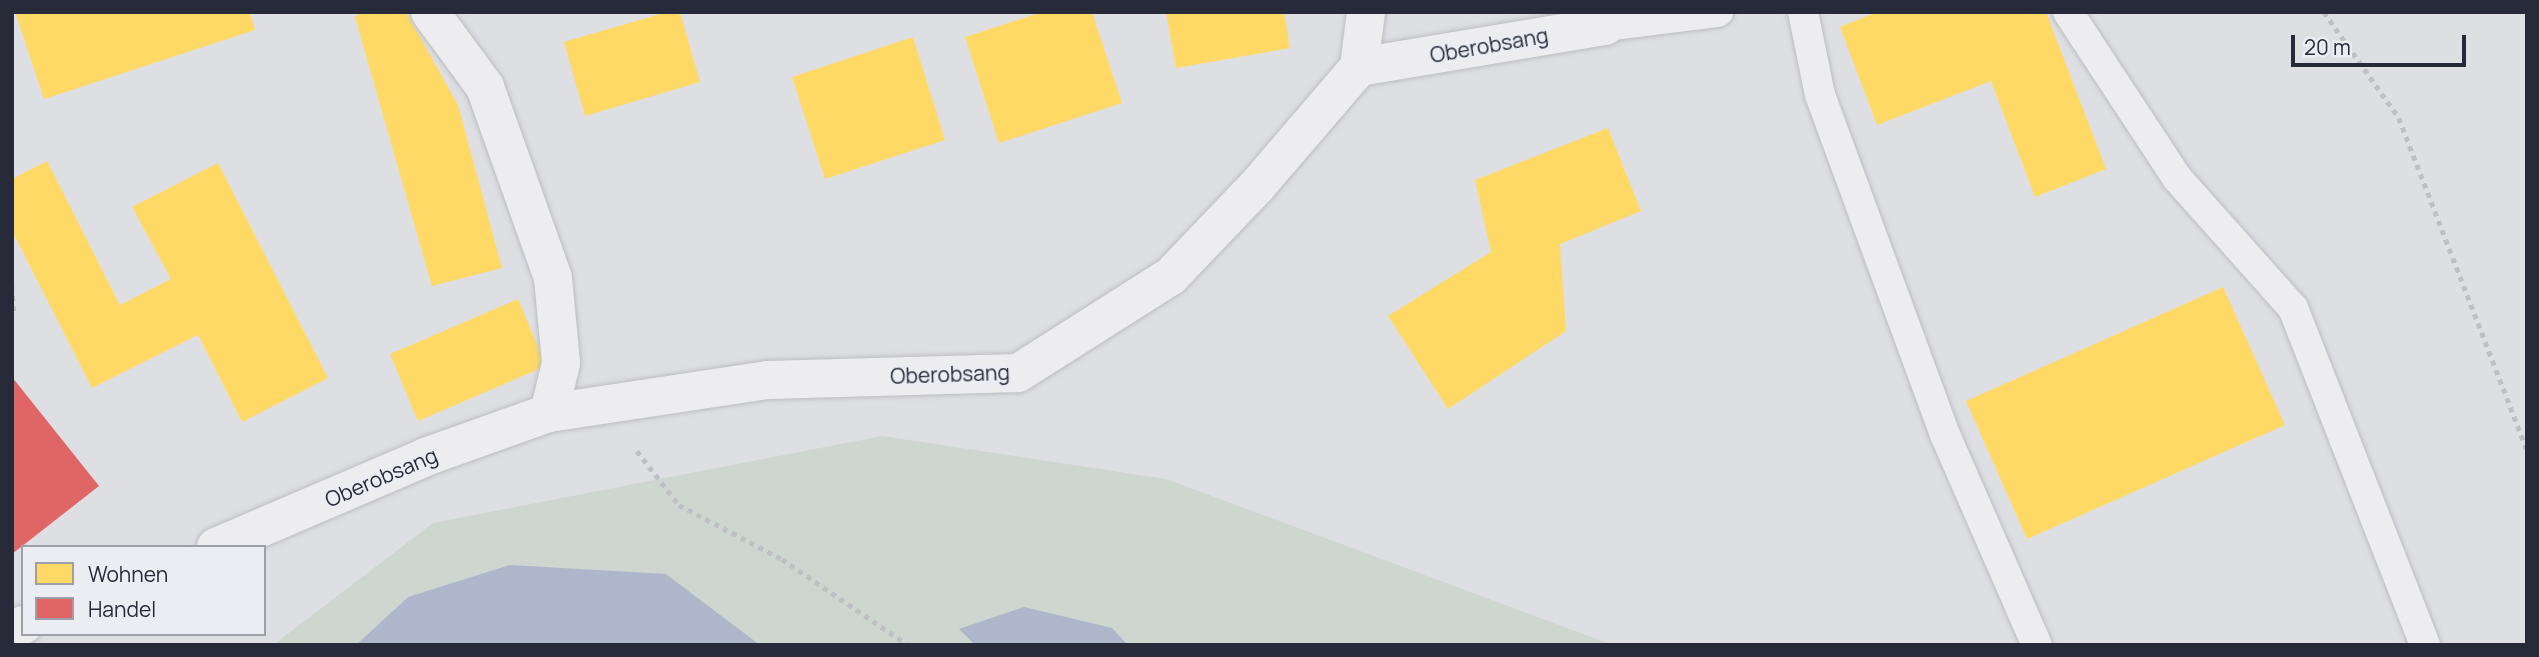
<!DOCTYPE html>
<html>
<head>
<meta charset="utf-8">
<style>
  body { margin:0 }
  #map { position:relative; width:2539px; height:657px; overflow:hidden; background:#dedfe3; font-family:Manrope,sans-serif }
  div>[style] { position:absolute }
  .green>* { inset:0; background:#cdd6cf }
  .water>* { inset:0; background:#aeb6cc }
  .homes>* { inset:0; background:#ffd966 }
  .shops>* { inset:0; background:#e06666 }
  .path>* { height:4.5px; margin-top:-2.25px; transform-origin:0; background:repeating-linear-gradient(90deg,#bfc0c5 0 5px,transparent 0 10px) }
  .roads { filter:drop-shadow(0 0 2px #bcbdc1) drop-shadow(0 0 2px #bcbdc1) }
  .service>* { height:30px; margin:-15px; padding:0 15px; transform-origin:15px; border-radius:15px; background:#ededef }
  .minor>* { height:38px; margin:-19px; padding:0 19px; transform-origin:19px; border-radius:19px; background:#ededef }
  span { translate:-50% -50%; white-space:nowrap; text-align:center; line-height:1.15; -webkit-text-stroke:7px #ebedf3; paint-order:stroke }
  .street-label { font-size:21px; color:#272a39 }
  .frame { position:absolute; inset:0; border:14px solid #272a39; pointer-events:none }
  .legend { position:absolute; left:21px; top:545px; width:245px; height:91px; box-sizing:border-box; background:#ebedf3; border:2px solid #9d9fa9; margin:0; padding:9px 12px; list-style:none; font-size:21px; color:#272a39 }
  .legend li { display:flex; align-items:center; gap:14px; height:35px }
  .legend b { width:35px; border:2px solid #9d9fa9 }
  .scale { position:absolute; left:2291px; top:35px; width:175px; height:32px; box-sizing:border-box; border:4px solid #272a39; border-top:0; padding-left:9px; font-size:21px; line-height:24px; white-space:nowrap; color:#272a39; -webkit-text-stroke:5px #ebedf3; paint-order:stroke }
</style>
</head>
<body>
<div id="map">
  <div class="green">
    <i style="clip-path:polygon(882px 436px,1166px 479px,1613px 645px,1128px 645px,1112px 628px,960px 629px,975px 645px,760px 645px,666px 574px,408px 597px,356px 645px,273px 645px,433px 523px)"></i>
  </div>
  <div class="water">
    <i style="clip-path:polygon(510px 565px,666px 574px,760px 645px,356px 645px,408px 597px)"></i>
    <i style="clip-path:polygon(1024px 607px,1112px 628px,1128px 645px,975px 645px,959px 629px)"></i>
  </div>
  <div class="homes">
    <i style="clip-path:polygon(15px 12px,250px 12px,255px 30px,44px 99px)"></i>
    <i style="clip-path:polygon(361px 12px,406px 12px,458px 105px,502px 268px,432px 286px,355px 17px)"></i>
    <i style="clip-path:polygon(667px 12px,680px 12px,700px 82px,585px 116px,564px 42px)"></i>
    <i style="clip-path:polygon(1042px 12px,1092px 12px,1122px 103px,999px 143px,965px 37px)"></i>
    <i style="clip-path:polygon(1166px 12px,1284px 12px,1290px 48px,1176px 68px)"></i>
    <i style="clip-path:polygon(1877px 12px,2046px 12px,2106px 169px,2035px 197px,1991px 81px,1877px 125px,1840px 27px)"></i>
    <i style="clip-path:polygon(913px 37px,945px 140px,825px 179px,792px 77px)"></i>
    <i style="clip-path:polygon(1608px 128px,1641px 211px,1560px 244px,1566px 331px,1448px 409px,1388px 316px,1491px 252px,1475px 180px)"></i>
    <i style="clip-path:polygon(47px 161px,120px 305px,171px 279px,132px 207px,218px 163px,328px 378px,242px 422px,198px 335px,92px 388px,12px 231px,12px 179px)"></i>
    <i style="clip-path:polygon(2223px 287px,2285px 425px,2027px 539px,1966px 401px)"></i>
    <i style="clip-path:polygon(518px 299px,546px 366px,418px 421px,390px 354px)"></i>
  </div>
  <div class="shops">
    <i style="clip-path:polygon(12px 377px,99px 486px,12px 554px)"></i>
  </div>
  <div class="path">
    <i style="left:2324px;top:12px;width:130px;rotate:54.7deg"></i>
    <i style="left:2399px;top:118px;width:355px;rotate:68.9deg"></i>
    <i style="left:12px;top:286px;width:30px;rotate:86deg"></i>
    <i style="left:637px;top:451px;width:68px;rotate:52.1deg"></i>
    <i style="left:679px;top:505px;width:116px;rotate:27.7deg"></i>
    <i style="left:782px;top:559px;width:153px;rotate:34.3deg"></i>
  </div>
  <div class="roads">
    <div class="service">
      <i style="left:1803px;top:12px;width:85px;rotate:78.4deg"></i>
      <i style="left:1820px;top:95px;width:364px;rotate:69.8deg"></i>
      <i style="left:1946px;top:437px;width:227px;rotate:66.4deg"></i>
      <i style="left:2068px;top:12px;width:199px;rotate:56.7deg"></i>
      <i style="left:2177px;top:178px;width:174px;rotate:48.3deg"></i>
      <i style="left:2293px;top:308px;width:362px;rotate:68.6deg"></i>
      <i style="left:1605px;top:26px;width:114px;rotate:-7.1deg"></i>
    </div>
    <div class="minor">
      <i style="left:430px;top:12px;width:93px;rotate:53.7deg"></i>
      <i style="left:485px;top:87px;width:203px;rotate:70.4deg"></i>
      <i style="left:553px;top:278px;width:85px;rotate:84.6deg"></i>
      <i style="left:561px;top:363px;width:51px;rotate:103.5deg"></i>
      <i style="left:1359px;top:67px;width:249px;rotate:-9.5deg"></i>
      <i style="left:1605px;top:26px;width:14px;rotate:-82deg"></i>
      <i style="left:216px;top:547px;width:231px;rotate:-23.2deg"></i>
      <i style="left:428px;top:456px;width:128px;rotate:-19.6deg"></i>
      <i style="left:549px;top:413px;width:221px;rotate:-8.6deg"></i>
      <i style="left:768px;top:380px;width:250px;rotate:-1.6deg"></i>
      <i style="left:1018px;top:373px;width:181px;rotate:-32.4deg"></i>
      <i style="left:1171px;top:276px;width:124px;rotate:-46.3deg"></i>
      <i style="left:1257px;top:186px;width:157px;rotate:-49.4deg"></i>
      <i style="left:1359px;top:67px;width:55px;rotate:-82.7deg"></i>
      <i style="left:12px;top:629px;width:12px;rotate:-20deg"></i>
    </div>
  </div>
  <div class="street-label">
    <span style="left:1489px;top:45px;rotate:-10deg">Oberobsang</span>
    <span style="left:950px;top:374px;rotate:-2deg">Oberobsang</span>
    <span style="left:381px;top:477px;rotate:-23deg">Oberobsang</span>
  </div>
  <div class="frame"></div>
  <ul class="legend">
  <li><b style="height:19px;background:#ffd966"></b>Wohnen</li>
  <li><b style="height:19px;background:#e06666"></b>Handel</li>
  </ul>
  <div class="scale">20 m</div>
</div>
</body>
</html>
